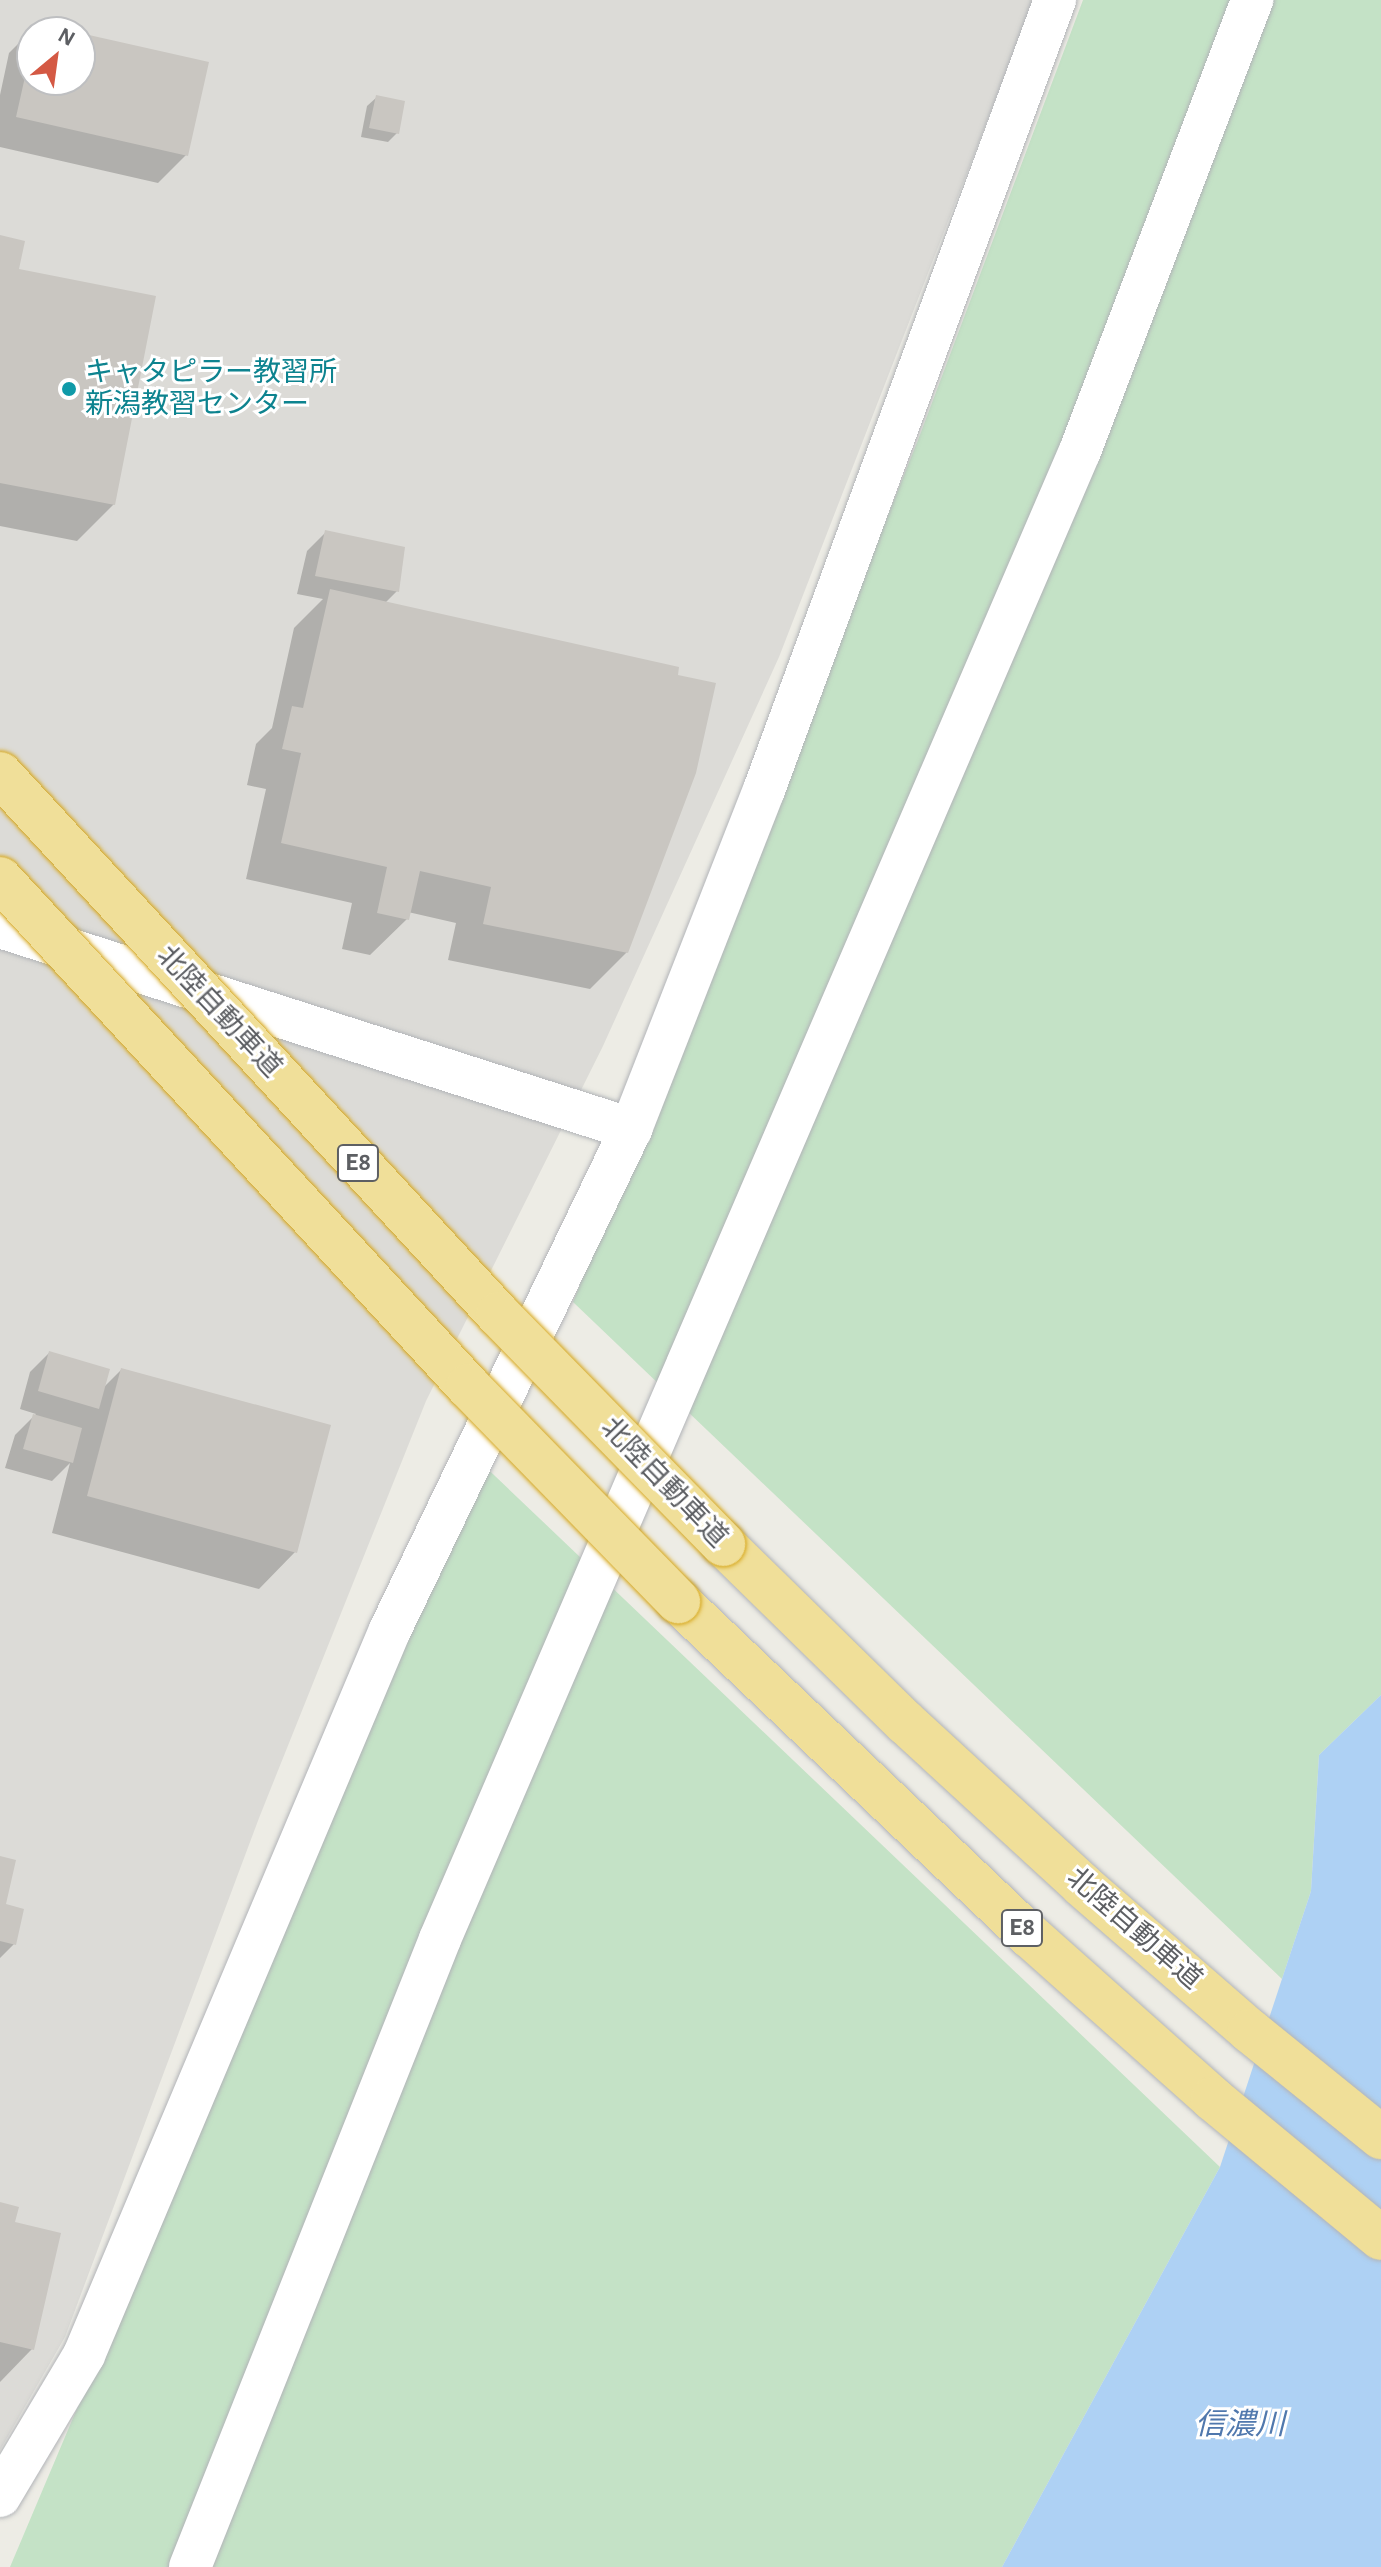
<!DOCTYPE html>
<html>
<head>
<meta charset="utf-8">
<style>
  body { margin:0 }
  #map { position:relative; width:1381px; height:2567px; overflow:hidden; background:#edece5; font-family:"Alegreya Sans","Noto Sans JP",sans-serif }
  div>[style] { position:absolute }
  .industrial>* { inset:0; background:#dcdbd7 }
  .green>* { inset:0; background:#c4e2c6 }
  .water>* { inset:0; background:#aed1f4 }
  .shadow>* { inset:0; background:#0003 }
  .building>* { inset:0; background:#c9c6c1 }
  .roads { filter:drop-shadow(0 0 2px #b2b4b8) drop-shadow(0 0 2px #b2b4b8) }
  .minor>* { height:42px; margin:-21px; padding:0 21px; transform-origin:21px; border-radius:21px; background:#fff }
  .highway>* { height:44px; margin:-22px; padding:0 22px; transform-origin:22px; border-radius:22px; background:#f0df99 }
  .bridges { filter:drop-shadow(0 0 2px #d6a71c) drop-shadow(0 0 2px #d6a71c) }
  .highway-bridge>* { height:44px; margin:-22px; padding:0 22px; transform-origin:22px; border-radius:22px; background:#f0df99 }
  .dots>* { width:22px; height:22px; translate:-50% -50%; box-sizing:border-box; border:4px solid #fff; border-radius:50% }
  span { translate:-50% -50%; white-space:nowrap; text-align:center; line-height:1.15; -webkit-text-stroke:6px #fff; paint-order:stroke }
  .shield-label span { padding:2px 6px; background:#fff; border:2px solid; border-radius:6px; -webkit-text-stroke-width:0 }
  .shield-label { font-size:26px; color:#5d5f63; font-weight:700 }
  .culture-label { font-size:28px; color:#0d838f }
  .left { translate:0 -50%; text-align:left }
  .street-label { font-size:28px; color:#5d5f63 }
  .water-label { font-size:30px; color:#5078ad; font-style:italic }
  .north { position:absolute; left:16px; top:16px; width:80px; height:80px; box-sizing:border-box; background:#fff; border:2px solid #bebfc1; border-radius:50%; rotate:29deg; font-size:22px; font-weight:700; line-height:32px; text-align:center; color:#5d5f63 }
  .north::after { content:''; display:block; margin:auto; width:28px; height:36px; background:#d45944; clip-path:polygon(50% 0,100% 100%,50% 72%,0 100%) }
</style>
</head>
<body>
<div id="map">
  <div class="industrial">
    <i style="clip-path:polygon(evenodd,0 0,1034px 0,779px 657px,603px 1046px,426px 1401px,259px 1818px,65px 2337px,0 2450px,0 0,32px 32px,80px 32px,80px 80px,32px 80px,32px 32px)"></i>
  </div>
  <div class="green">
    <i style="clip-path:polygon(1083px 0,1381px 0,1381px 1695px,1319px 1755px,1311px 1891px,1282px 1979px,573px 1302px,918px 440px)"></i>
    <i style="clip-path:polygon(474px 1456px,1220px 2167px,1002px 2567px,10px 2567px,246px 2009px)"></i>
  </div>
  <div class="water">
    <i style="clip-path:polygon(1381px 1695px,1381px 2567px,1002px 2567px,1220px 2167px,1311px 1891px,1319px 1755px)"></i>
  </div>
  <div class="shadow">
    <i style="clip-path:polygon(37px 25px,67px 32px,32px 32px,32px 80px,80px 80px,80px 35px,186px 155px,158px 183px,0 147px,0 95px,9px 53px)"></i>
    <i style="clip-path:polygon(377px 97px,397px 133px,388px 142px,361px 137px,367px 106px)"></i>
    <i style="clip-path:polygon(0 237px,114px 504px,77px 541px,0 526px)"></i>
    <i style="clip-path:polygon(326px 532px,397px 591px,384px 604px,627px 952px,590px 989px,448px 960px,456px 923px,408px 912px,407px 919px,370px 955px,342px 949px,352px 903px,246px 879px,266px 789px,247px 785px,256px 744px,272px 728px,294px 628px,323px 599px,297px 594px,307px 551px)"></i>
    <i style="clip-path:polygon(49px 1353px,102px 1389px,121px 1370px,295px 1552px,259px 1589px,52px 1533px,70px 1463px,52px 1481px,5px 1468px,15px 1435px,36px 1414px,20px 1409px,30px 1372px)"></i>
    <i style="clip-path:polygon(0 1858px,3px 1905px,14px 1944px,0 1958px)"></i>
    <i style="clip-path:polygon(0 2204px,13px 2224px,32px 2349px,0 2382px)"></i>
  </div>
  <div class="building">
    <i style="clip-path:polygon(37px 23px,71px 31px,71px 32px,35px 32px)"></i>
    <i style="clip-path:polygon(80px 33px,209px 62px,188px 156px,16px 117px,31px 50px,32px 80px,80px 80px)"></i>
    <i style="clip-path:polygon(376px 95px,405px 101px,399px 134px,369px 128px)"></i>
    <i style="clip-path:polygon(0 235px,25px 241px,19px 269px,156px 296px,115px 505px,0 483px)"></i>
    <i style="clip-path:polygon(325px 530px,405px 547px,399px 592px,315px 576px)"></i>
    <i style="clip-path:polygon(330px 589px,679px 667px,678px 675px,716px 683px,696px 773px,628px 953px,483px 924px,491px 887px,420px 871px,409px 920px,377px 913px,387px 867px,281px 843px,301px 753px,282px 749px,292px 706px,303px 708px)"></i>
    <i style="clip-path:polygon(49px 1351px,110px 1369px,99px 1409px,38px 1391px)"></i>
    <i style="clip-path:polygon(121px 1368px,331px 1425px,297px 1553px,87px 1496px)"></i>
    <i style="clip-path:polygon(33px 1414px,82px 1428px,73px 1463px,23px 1449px)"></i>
    <i style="clip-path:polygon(0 1856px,16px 1860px,6px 1904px,24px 1909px,16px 1945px,0 1941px)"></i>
    <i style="clip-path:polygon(0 2202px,19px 2207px,15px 2222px,61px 2233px,34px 2350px,0 2342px)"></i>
  </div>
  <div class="roads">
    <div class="minor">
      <i style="left:0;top:927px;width:663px;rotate:17.75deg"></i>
      <i style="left:0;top:2496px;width:164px;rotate:-59.2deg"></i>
      <i style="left:84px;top:2355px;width:787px;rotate:-67.12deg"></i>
      <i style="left:390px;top:1630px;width:556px;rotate:-64.31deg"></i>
      <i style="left:631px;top:1129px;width:364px;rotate:-68.6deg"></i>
      <i style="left:764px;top:790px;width:842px;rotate:-69.78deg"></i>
      <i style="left:190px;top:2567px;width:676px;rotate:-68.29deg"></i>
      <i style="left:440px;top:1939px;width:1620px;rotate:-66.73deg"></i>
      <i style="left:1080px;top:451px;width:483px;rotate:-69.1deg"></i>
    </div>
    <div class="highway">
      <i style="left:723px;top:1544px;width:255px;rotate:44.4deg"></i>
      <i style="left:905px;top:1722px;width:241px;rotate:42.6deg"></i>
      <i style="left:1082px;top:1885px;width:223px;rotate:41deg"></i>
      <i style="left:1250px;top:2031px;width:169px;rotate:39deg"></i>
      <i style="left:678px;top:1601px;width:485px;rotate:43.6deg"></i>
      <i style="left:1029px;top:1935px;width:246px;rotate:41.7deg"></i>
      <i style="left:1213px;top:2099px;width:218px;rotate:39.6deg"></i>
    </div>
  </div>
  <div class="bridges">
    <div class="highway-bridge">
      <i style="left:0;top:774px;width:735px;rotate:47.32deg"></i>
      <i style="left:498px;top:1314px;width:322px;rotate:45.6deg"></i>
      <i style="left:0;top:879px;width:690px;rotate:47.29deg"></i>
      <i style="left:468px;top:1386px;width:301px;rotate:45.7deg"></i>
    </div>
  </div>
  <div class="dots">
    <i style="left:69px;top:389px;background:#0f9aa8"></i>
  </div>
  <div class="shield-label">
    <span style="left:358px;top:1163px">E8</span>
    <span style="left:1022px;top:1928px">E8</span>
  </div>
  <div class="culture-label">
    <span class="left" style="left:85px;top:389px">キャタピラー教習所<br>新潟教習センター</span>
  </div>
  <div class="street-label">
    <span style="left:219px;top:1012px;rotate:47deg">北陸自動車道</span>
    <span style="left:664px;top:1483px;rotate:46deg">北陸自動車道</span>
    <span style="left:1134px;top:1929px;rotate:41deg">北陸自動車道</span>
  </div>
  <div class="water-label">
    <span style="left:1240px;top:2425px">信濃川</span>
  </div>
  <div class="north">N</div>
</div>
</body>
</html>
